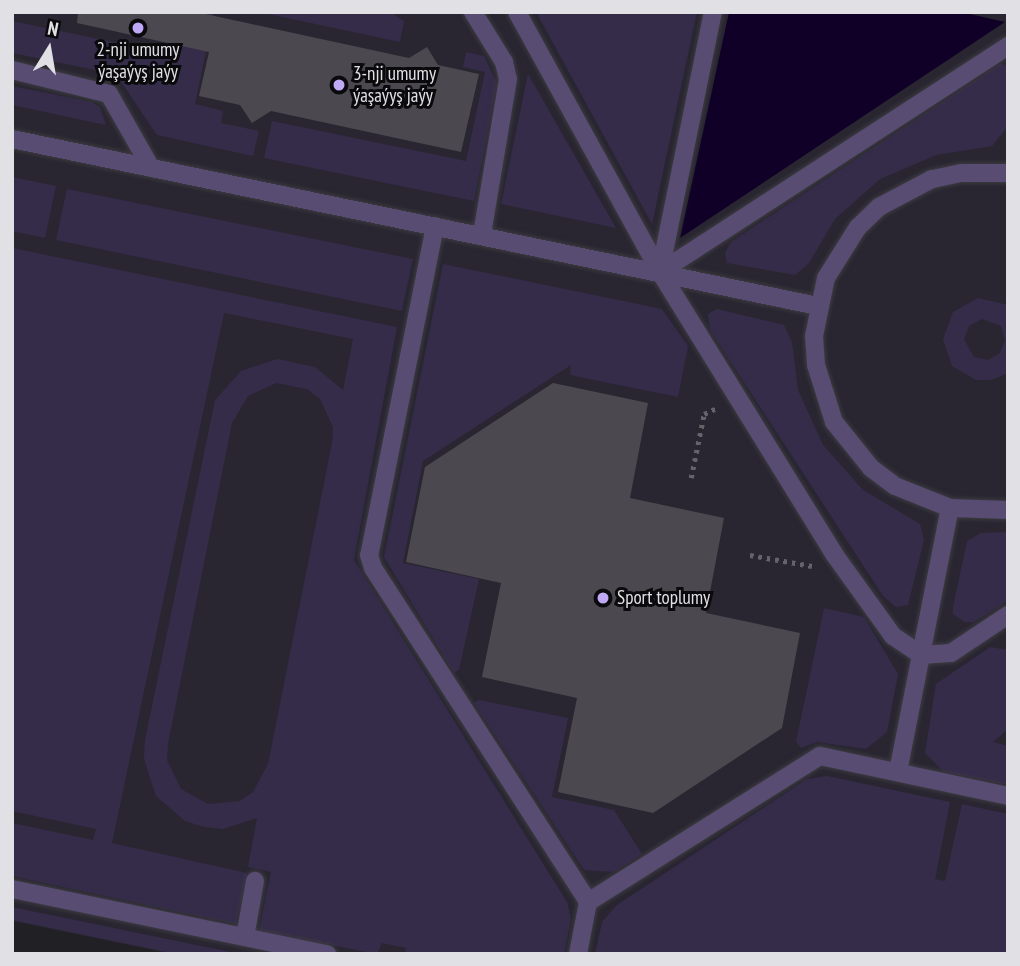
<!DOCTYPE html>
<html>
<head>
<meta charset="utf-8">
<style>
  body { margin:0 }
  #map { position:relative; width:1020px; height:966px; overflow:hidden; background:#212025; font-family:"PT Sans Narrow",sans-serif }
  div>[style] { position:absolute }
  .built>* { inset:0; background:#292631 }
  .green>* { inset:0; background:#352c4a }
  .water>* { inset:0; background:#100028 }
  .building>* { inset:0; background:#4b494f }
  .path>* { height:4.5px; margin-top:-2.25px; transform-origin:0; background:repeating-linear-gradient(90deg,#646368 0 3.5px,transparent 0 8.5px) }
  .roads { filter:drop-shadow(0 0 2px #3c3b40) drop-shadow(0 0 2px #3c3b40) }
  .lane>* { height:18px; margin:-9px; padding:0 9px; transform-origin:9px; border-radius:9px; background:#584c73 }
  .dots>* { width:19px; height:19px; translate:-50% -50%; box-sizing:border-box; border:4px solid #0a0a0c; border-radius:50% }
  span { translate:-50% -50%; white-space:nowrap; text-align:center; line-height:1.15; -webkit-text-stroke:6px #0a0a0c; paint-order:stroke }
  .poi-label { font-size:19px; color:#e1e0e4 }
  .left { translate:0 -50%; text-align:left }
  .frame { position:absolute; inset:0; border:14px solid #e1e0e4; pointer-events:none }
  .north { position:absolute; left:14px; top:14px; width:70px; height:70px; -webkit-text-stroke:5px #0a0a0c; paint-order:stroke; rotate:11deg; font-size:19px; font-weight:700; line-height:28px; text-align:center; color:#e1e0e4 }
  .north::after { content:''; display:block; margin:auto; width:24px; height:32px; background:#e1e0e4; clip-path:polygon(50% 0,100% 100%,50% 72%,0 100%) }
</style>
</head>
<body>
<div id="map">
  <div class="built">
    <i style="clip-path:polygon(12px 12px,1008px 12px,1008px 954px,172px 954px,12px 921px)"></i>
  </div>
  <div class="green">
    <i style="clip-path:polygon(185px 12px,214px 12px,195px 104px,223px 111px,221px 123px,259px 131px,253px 156px,157px 135px,116px 74px,12px 53px,12px 21px,176px 55px)"></i>
    <i style="clip-path:polygon(259px 12px,390px 12px,404px 21px,400px 42px)"></i>
    <i style="clip-path:polygon(536px 12px,697px 12px,652px 224px)"></i>
    <i style="clip-path:polygon(466px 52px,484px 56px,497px 83px,474px 201px,264px 158px,272px 121px,466px 161px,485px 72px,463px 67px)"></i>
    <i style="clip-path:polygon(1000px 64px,1008px 65px,1008px 126px,992px 146px,936px 155px,880px 179px,835px 219px,809px 263px,795px 275px,727px 263px,725px 253px,731px 242px)"></i>
    <i style="clip-path:polygon(528px 74px,616px 228px,501px 204px)"></i>
    <i style="clip-path:polygon(12px 86px,92px 102px,100px 107px,106px 125px,12px 105px)"></i>
    <i style="clip-path:polygon(12px 177px,56px 186px,45px 238px,12px 231px)"></i>
    <i style="clip-path:polygon(67px 189px,413px 259px,402px 311px,56px 240px)"></i>
    <i style="clip-path:polygon(evenodd,12px 248px,397px 327px,354px 560px,567px 902px,571px 919px,564px 954px,405px 954px,406px 948px,382px 943px,377px 954px,259px 931px,271px 872px,248px 867px,257px 818px,223px 829px,204px 827px,185px 821px,156px 796px,144px 759px,145px 740px,215px 400px,241px 371px,277px 359px,315px 367px,343px 390px,353px 339px,224px 313px,112px 843px,247px 873px,236px 924px,12px 876px,12px 823px,93px 840px,96px 829px,12px 811px,12px 248px,276px 383px,307px 389px,320px 399px,333px 427px,332px 443px,268px 764px,253px 792px,240px 801px,208px 804px,181px 789px,167px 760px,168px 744px,232px 423px,248px 396px,276px 383px)"></i>
    <i style="clip-path:polygon(443px 264px,662px 309px,688px 346px,678px 397px,570px 375px,571px 365px,423px 461px,403px 563px,479px 579px,459px 670px,454px 673px,384px 557px)"></i>
    <i style="clip-path:polygon(evenodd,978px 298px,1008px 305px,1008px 373px,991px 380px,976px 380px,952px 366px,943px 339px,953px 312px,978px 298px,982px 319px,1001px 326px,1005px 340px,1000px 353px,988px 360px,974px 357px,964px 339px,969px 326px,982px 319px)"></i>
    <i style="clip-path:polygon(717px 309px,784px 325px,792px 342px,798px 390px,823px 445px,863px 490px,920px 524px,924px 540px,908px 605px,896px 607px,883px 596px,710px 330px,708px 314px)"></i>
    <i style="clip-path:polygon(1008px 532px,1008px 601px,974px 622px,965px 622px,953px 614px,953px 607px,967px 541px,981px 533px)"></i>
    <i style="clip-path:polygon(824px 608px,864px 617px,898px 674px,887px 732px,866px 749px,817px 742px,801px 748px,796px 742px)"></i>
    <i style="clip-path:polygon(990px 647px,1008px 650px,1008px 729px,993px 742px,1008px 746px,1008px 785px,944px 772px,925px 753px,936px 684px)"></i>
    <i style="clip-path:polygon(479px 700px,568px 718px,552px 797px,614px 810px,642px 854px,614px 872px,584px 870px,474px 703px)"></i>
    <i style="clip-path:polygon(827px 776px,950px 802px,935px 879px,945px 881px,962px 804px,1008px 814px,1008px 954px,595px 954px,602px 922px,617px 905px,807px 779px)"></i>
    <i style="clip-path:polygon(12px 907px,240px 954px,176px 954px,12px 920px)"></i>
  </div>
  <div class="water">
    <i style="clip-path:polygon(729px 12px,961px 12px,1005px 22px,680px 238px)"></i>
  </div>
  <div class="building">
    <i style="clip-path:polygon(78px 12px,196px 12px,409px 58px,427px 47px,438px 65px,479px 74px,461px 152px,271px 111px,252px 123px,240px 105px,199px 96px,209px 52px,77px 23px)"></i>
    <i style="clip-path:polygon(553px 383px,648px 403px,630px 498px,724px 518px,706px 613px,800px 633px,782px 728px,653px 813px,558px 792px,577px 698px,482px 677px,501px 583px,406px 562px,425px 467px)"></i>
  </div>
  <div class="path">
    <i style="left:691px;top:478px;width:65px;rotate:-78.5deg"></i>
    <i style="left:704px;top:414px;width:14px;rotate:-25deg"></i>
    <i style="left:750px;top:555px;width:63px;rotate:10.1deg"></i>
  </div>
  <div class="roads">
    <div class="lane">
      <i style="left:473px;top:12px;width:59px;rotate:58.2deg"></i>
      <i style="left:504px;top:62px;width:17px;rotate:77deg"></i>
      <i style="left:508px;top:79px;width:158px;rotate:99.5deg"></i>
      <i style="left:517px;top:12px;width:297px;rotate:61.2deg"></i>
      <i style="left:660px;top:272px;width:331px;rotate:58.3deg"></i>
      <i style="left:834px;top:554px;width:101px;rotate:54.3deg"></i>
      <i style="left:893px;top:636px;width:34px;rotate:34deg"></i>
      <i style="left:921px;top:655px;width:30px;rotate:-4deg"></i>
      <i style="left:951px;top:653px;width:69px;rotate:-33.7deg"></i>
      <i style="left:12px;top:70px;width:100px;rotate:13.9deg"></i>
      <i style="left:109px;top:94px;width:85px;rotate:60.4deg"></i>
      <i style="left:12px;top:139px;width:823px;rotate:11.71deg"></i>
      <i style="left:1008px;top:173px;width:47px;rotate:180deg"></i>
      <i style="left:961px;top:173px;width:30px;rotate:168deg"></i>
      <i style="left:932px;top:179px;width:60px;rotate:152.2deg"></i>
      <i style="left:879px;top:207px;width:29px;rotate:136deg"></i>
      <i style="left:858px;top:227px;width:60px;rotate:122.1deg"></i>
      <i style="left:826px;top:278px;width:59px;rotate:101.7deg"></i>
      <i style="left:814px;top:336px;width:29px;rotate:86deg"></i>
      <i style="left:816px;top:365px;width:60px;rotate:72.5deg"></i>
      <i style="left:834px;top:422px;width:59px;rotate:51.2deg"></i>
      <i style="left:871px;top:468px;width:30px;rotate:37deg"></i>
      <i style="left:895px;top:486px;width:59px;rotate:21.8deg"></i>
      <i style="left:950px;top:508px;width:58px;rotate:2deg"></i>
      <i style="left:435px;top:226px;width:336px;rotate:101.3deg"></i>
      <i style="left:369px;top:555px;width:14px;rotate:73deg"></i>
      <i style="left:373px;top:568px;width:397px;rotate:57.2deg"></i>
      <i style="left:588px;top:902px;width:53px;rotate:100.9deg"></i>
      <i style="left:660px;top:272px;width:415px;rotate:-33deg"></i>
      <i style="left:660px;top:272px;width:265px;rotate:-78.5deg"></i>
      <i style="left:898px;top:772px;width:269px;rotate:-78.9deg"></i>
      <i style="left:12px;top:889px;width:322px;rotate:11.7deg"></i>
      <i style="left:588px;top:902px;width:274px;rotate:-32.2deg"></i>
      <i style="left:820px;top:756px;width:192px;rotate:12deg"></i>
      <i style="left:245px;top:937px;width:57px;rotate:-79.9deg"></i>
    </div>
  </div>
  <div class="dots">
    <i style="left:138px;top:28px;background:#bfa9f4"></i>
    <i style="left:339px;top:85px;background:#bfa9f4"></i>
    <i style="left:603px;top:598px;background:#bfa9f4"></i>
  </div>
  <div class="poi-label">
    <span style="left:138px;top:61px">2-nji umumy<br>ýaşaýyş jaýy</span>
    <span class="left" style="left:353px;top:85px">3-nji umumy<br>ýaşaýyş jaýy</span>
    <span class="left" style="left:617px;top:598px">Sport toplumy</span>
  </div>
  <div class="frame"></div>
  <div class="north">N</div>
</div>
</body>
</html>
